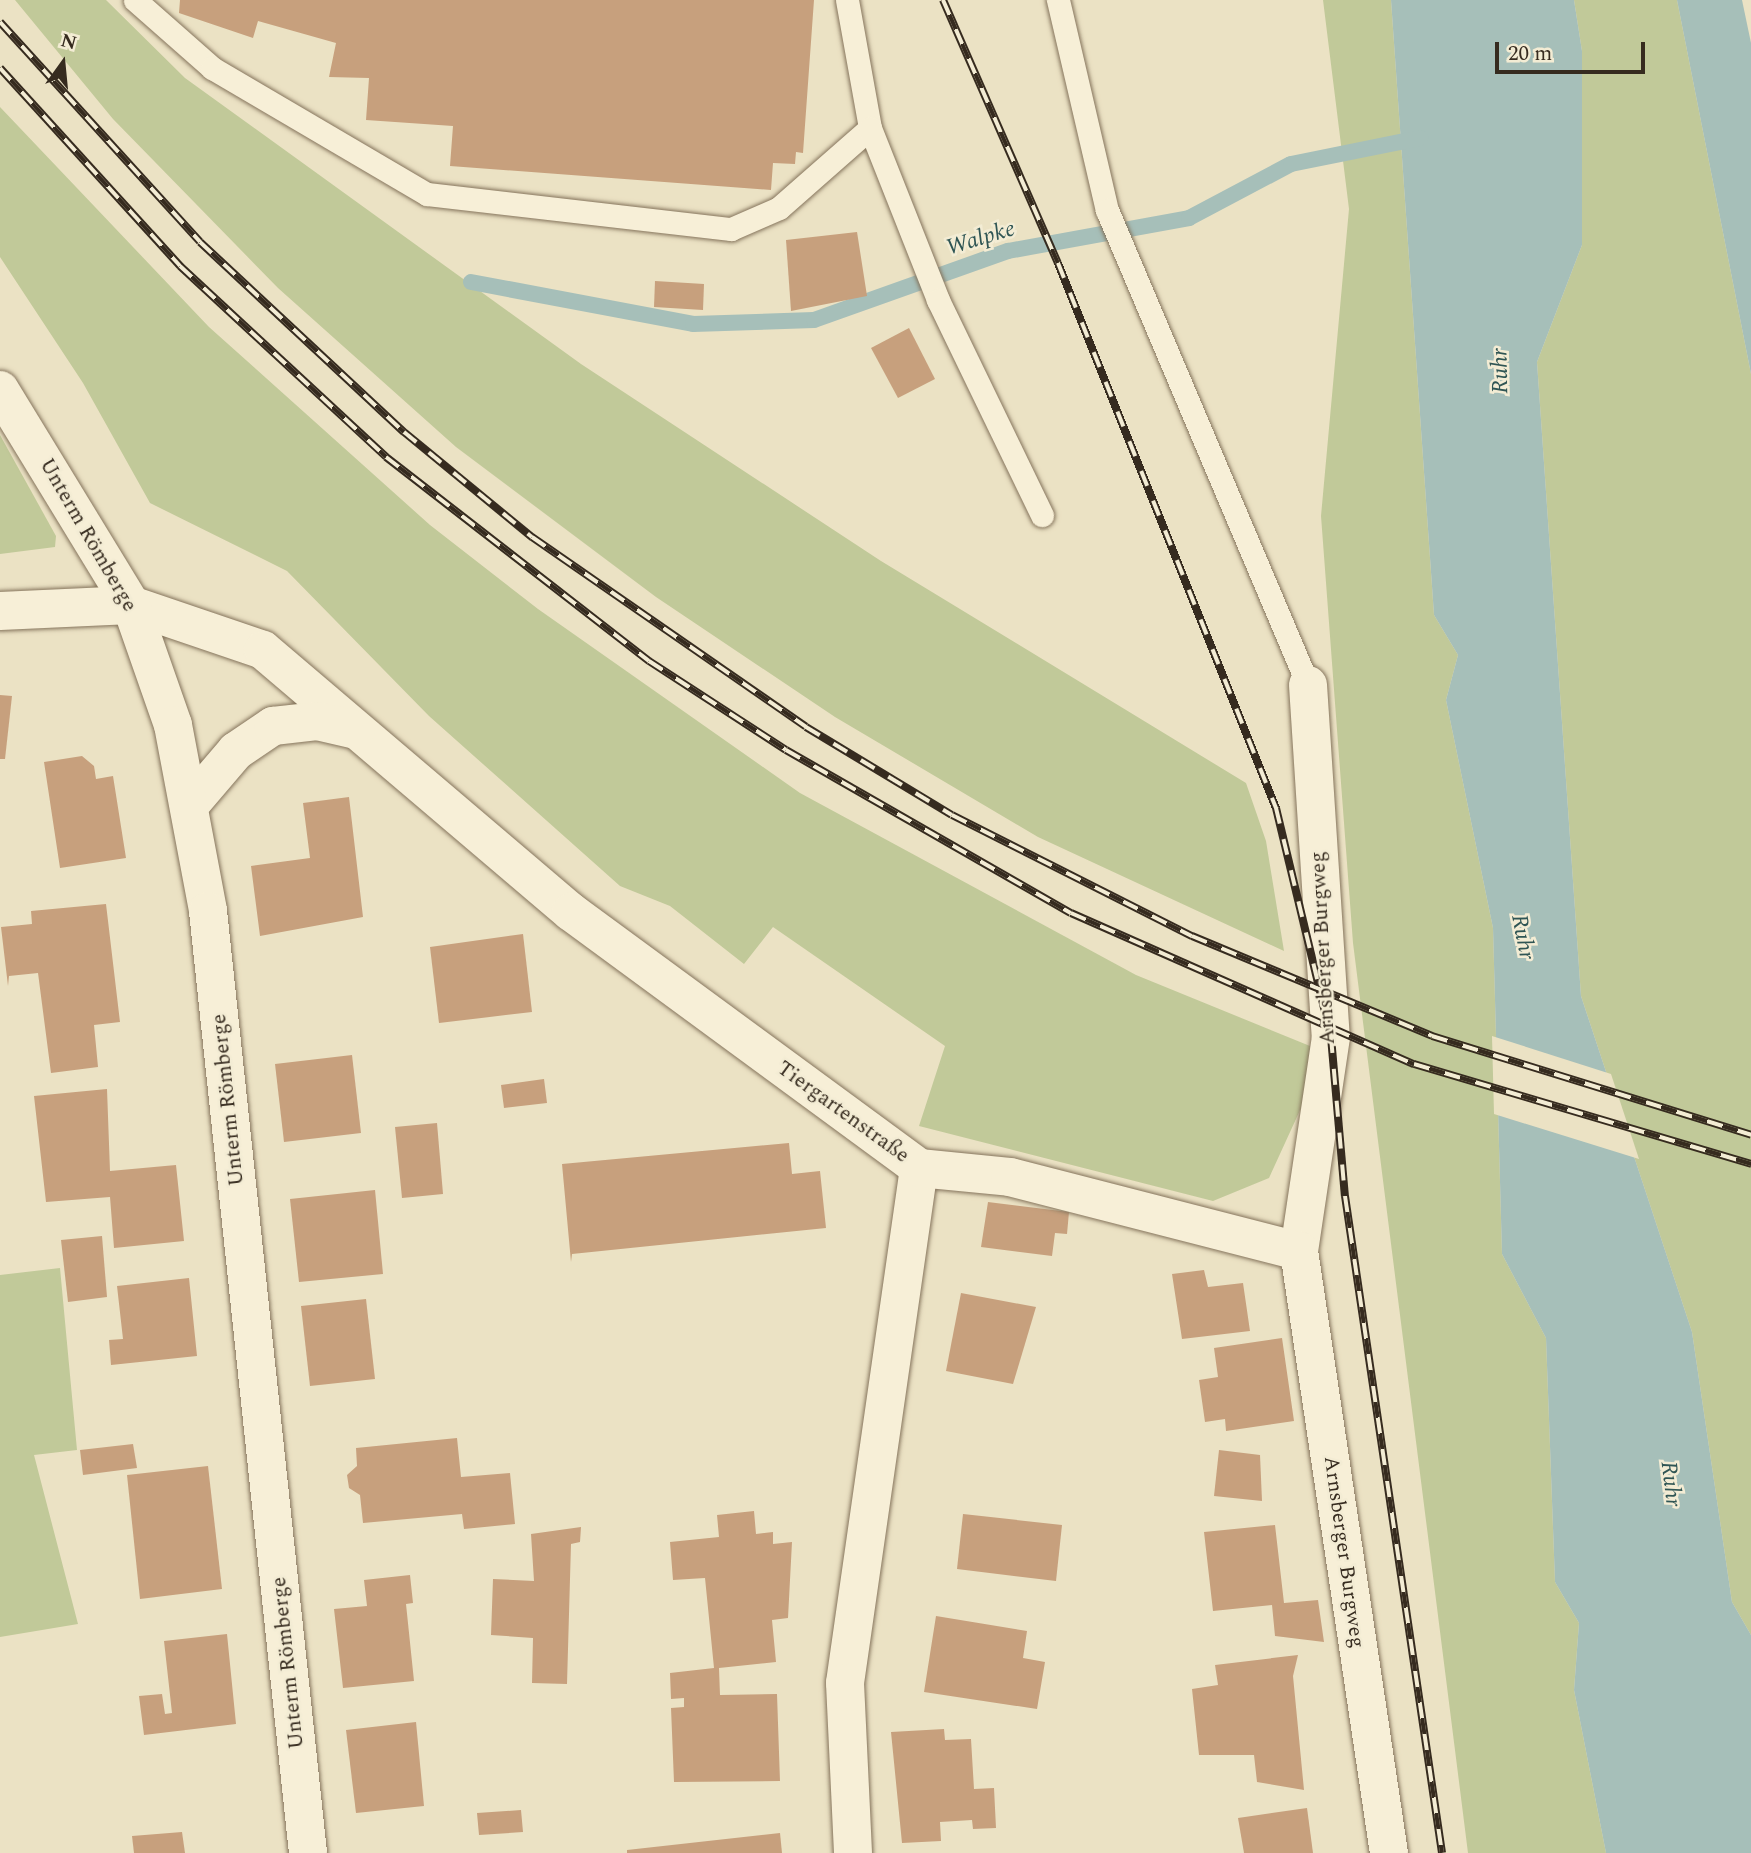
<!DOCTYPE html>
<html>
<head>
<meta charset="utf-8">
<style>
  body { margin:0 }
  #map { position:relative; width:1751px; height:1853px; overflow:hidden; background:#ebe2c4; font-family:Spectral,serif }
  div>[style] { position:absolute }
  .green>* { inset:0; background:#c1c999 }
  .water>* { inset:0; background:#a6bfb9 }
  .pier>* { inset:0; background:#ebe2c4 }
  .stream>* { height:16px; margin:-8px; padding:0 8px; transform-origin:8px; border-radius:8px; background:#a6bfb9 }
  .building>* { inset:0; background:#c7a07d }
  .roads { filter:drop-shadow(0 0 2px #85745c) drop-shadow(0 0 2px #85745c) }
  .service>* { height:23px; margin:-11.5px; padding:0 11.5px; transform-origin:11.5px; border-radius:11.5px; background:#f7efd7 }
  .minor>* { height:38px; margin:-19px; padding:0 19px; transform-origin:19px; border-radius:19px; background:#f7efd7 }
  .secondary>* { height:38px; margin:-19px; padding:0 19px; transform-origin:19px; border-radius:19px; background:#f7efd7 }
  .rail>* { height:8px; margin-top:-4px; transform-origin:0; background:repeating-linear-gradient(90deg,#f3ecd4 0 16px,#362b1f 0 32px); box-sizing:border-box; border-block:2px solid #362b1f }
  span { translate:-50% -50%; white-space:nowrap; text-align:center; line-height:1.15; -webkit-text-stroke:5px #f3ecd4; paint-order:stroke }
  .street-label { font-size:21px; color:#362b1f }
  .water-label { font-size:23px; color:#2f5554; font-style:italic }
  .north { position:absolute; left:28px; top:28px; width:70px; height:70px; -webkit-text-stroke:5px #f3ecd4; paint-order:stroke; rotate:15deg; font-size:19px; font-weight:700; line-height:28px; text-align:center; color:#362b1f }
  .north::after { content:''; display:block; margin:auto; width:24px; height:32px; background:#362b1f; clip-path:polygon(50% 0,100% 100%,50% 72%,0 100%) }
  .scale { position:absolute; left:1495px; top:42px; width:150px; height:32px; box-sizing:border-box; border:4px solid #362b1f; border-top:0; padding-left:9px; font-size:21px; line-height:24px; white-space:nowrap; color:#362b1f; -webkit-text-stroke:5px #f3ecd4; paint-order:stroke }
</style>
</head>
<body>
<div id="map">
  <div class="green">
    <i style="clip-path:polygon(15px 0,106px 0,185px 78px,581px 364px,881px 561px,1246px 783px,1266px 841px,1284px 951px,1038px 837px,835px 717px,656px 597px,456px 447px,278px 288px,113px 119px)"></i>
    <i style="clip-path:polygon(1323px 0,1391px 0,1434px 615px,1458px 655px,1446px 700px,1493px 928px,1502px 1254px,1546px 1338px,1555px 1582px,1579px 1623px,1574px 1690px,1606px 1853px,1468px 1853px,1353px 943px,1321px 516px,1349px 209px)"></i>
    <i style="clip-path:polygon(1574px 0,1677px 0,1751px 374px,1751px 1635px,1732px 1602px,1692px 1332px,1581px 996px,1537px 362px,1582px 245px,1582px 51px)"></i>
    <i style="clip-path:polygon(0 107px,209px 327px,430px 525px,538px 609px,800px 793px,1136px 975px,1310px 1046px,1307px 1095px,1269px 1178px,1213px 1201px,919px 1126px,945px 1046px,773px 927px,744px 964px,670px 906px,620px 886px,429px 716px,287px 571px,150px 503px,83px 383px,0 257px)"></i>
    <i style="clip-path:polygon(0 435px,56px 536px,55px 547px,0 554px)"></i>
    <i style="clip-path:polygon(60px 1268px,77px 1450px,34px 1455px,78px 1624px,0 1637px,0 1275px)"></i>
  </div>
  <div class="water">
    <i style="clip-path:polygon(1391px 0,1574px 0,1582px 51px,1582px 245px,1537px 362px,1581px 996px,1692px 1332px,1732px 1602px,1751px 1635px,1751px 1853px,1606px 1853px,1574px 1690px,1579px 1623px,1555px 1582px,1546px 1338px,1502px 1254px,1493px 928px,1446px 700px,1458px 655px,1434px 615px)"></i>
    <i style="clip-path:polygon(1677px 0,1742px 0,1751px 43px,1751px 374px)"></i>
  </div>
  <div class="pier">
    <i style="clip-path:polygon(1492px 1036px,1611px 1074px,1639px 1159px,1494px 1114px)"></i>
  </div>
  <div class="stream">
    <i style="left:471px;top:282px;width:226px;rotate:10.7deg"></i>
    <i style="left:693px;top:324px;width:121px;rotate:-1.9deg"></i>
    <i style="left:814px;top:320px;width:206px;rotate:-19.6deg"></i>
    <i style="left:1008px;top:251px;width:184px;rotate:-10.3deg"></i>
    <i style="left:1189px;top:218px;width:115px;rotate:-27.9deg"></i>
    <i style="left:1291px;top:164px;width:132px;rotate:-11.4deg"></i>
  </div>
  <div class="building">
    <i style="clip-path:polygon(180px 0,814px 0,803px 153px,796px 152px,795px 164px,773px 163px,771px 190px,450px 166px,453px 126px,366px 120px,369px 78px,329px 77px,336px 43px,258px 21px,253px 38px,179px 13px)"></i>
    <i style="clip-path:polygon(857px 232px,867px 296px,791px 311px,786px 240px)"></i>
    <i style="clip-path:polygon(655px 281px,704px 284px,703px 310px,654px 307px)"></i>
    <i style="clip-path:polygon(909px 328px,935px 379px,898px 398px,871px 348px)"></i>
    <i style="clip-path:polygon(0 695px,12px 696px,5px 759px,0 759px)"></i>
    <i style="clip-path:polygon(82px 756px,94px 766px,96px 779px,113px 776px,126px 858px,60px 868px,44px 762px)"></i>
    <i style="clip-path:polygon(349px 797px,363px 917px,260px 936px,251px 866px,310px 858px,303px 803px)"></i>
    <i style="clip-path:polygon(106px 904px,120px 1022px,94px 1025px,98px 1067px,51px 1073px,38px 973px,9px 976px,8px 986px,1px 927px,32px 924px,31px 911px)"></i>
    <i style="clip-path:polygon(523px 934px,532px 1012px,439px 1023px,430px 947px)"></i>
    <i style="clip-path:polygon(352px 1055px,361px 1133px,284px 1142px,275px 1064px)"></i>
    <i style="clip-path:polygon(544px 1079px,547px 1103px,504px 1108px,501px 1085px)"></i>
    <i style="clip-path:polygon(107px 1089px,110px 1171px,176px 1165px,184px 1241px,114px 1248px,110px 1197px,46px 1202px,34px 1096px)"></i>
    <i style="clip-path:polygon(437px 1123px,443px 1194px,402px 1198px,395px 1127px)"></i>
    <i style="clip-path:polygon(789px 1143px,792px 1174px,820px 1171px,826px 1228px,572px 1254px,571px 1262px,562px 1164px)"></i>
    <i style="clip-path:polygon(375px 1190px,383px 1274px,299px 1282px,290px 1199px)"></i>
    <i style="clip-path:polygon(988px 1202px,1069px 1212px,1067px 1234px,1055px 1233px,1052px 1256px,981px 1247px)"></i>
    <i style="clip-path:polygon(102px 1236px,107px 1297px,68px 1302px,61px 1240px)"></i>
    <i style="clip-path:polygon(1204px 1270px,1208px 1287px,1243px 1283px,1250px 1331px,1182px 1339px,1172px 1274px)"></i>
    <i style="clip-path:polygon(189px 1278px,197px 1356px,111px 1365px,109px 1340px,123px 1339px,117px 1286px)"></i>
    <i style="clip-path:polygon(961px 1293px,1036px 1307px,1013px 1384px,946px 1371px)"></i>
    <i style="clip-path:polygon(366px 1299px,375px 1379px,310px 1386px,301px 1306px)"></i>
    <i style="clip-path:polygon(1282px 1338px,1294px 1421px,1226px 1431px,1225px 1419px,1205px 1422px,1199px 1380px,1218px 1377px,1214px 1348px)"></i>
    <i style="clip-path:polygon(457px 1438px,461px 1477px,510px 1473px,515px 1524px,464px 1529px,462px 1514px,363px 1523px,360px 1495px,349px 1488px,347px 1475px,357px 1466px,356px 1448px)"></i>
    <i style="clip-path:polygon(133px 1444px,137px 1468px,83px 1475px,80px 1450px)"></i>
    <i style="clip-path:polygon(1219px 1450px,1260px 1455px,1262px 1501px,1214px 1496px)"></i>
    <i style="clip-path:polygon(208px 1466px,222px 1589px,140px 1599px,127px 1475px)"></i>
    <i style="clip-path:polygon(754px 1511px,756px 1534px,773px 1532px,773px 1544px,792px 1542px,788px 1618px,772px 1620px,776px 1662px,719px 1668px,720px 1695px,777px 1694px,780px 1781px,674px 1782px,671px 1708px,684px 1707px,684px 1698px,671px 1699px,670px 1673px,714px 1668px,705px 1578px,673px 1580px,670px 1542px,719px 1537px,717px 1515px)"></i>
    <i style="clip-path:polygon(963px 1514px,1062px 1525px,1056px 1581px,957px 1569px)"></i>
    <i style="clip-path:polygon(1275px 1525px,1284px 1603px,1318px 1600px,1324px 1642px,1275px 1636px,1272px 1605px,1213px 1611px,1204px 1532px)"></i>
    <i style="clip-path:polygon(581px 1527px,580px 1542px,571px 1544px,567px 1684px,532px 1683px,533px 1638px,491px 1635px,493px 1579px,534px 1581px,531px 1534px)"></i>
    <i style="clip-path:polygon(410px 1575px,413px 1603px,406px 1604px,414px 1681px,343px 1688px,334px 1609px,367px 1606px,364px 1580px)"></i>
    <i style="clip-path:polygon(936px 1616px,1027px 1631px,1023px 1658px,1045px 1662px,1037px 1709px,924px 1692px)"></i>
    <i style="clip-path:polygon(227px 1634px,236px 1724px,144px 1735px,139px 1696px,162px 1694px,165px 1714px,172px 1713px,164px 1641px)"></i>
    <i style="clip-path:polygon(1298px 1655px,1293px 1676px,1304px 1790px,1257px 1782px,1254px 1755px,1199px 1755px,1192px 1689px,1218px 1685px,1215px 1665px)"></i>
    <i style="clip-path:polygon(416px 1722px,424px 1806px,356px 1813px,346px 1730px)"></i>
    <i style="clip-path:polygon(944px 1729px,945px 1740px,971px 1739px,974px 1789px,994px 1788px,996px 1828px,973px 1829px,972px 1820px,940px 1822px,941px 1841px,902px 1843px,891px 1732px)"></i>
    <i style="clip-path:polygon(1307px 1808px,1313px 1853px,1244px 1853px,1238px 1818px)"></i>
    <i style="clip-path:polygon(521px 1810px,523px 1832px,479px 1835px,477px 1813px)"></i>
    <i style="clip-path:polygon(182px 1832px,185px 1853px,134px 1853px,132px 1836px)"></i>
    <i style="clip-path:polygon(780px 1833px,782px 1853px,627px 1853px,627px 1850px)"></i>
  </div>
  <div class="roads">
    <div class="service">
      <i style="left:135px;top:0;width:103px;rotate:41.4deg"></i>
      <i style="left:212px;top:68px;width:249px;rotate:30.4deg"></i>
      <i style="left:427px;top:194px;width:306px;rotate:6.6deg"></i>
      <i style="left:731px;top:229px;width:52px;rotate:-23.6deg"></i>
      <i style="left:779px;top:208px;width:121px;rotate:-41.3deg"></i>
      <i style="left:847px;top:0;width:130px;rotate:79.8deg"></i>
      <i style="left:870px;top:128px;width:185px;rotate:68.4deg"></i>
      <i style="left:938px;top:300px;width:239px;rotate:64.2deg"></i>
      <i style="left:1058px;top:0;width:216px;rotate:76.9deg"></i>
      <i style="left:1107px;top:210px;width:516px;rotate:67.06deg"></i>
    </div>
    <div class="minor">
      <i style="left:0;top:390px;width:252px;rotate:58.6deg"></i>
      <i style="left:131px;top:605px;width:139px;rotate:18.8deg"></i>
      <i style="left:263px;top:650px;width:404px;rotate:40.4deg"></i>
      <i style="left:571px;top:912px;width:432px;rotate:36.3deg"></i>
      <i style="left:919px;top:1168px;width:520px;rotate:98.18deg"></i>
      <i style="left:845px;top:1683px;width:170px;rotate:87.3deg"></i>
      <i style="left:1308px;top:685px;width:353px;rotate:86.3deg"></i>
      <i style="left:1331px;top:1037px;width:216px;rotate:98.5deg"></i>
      <i style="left:1299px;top:1251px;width:609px;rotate:81.5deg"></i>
      <i style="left:189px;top:806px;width:72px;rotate:-49.5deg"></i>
      <i style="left:236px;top:751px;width:45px;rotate:-34deg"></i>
      <i style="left:273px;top:726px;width:44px;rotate:-6.5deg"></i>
      <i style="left:317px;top:721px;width:40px;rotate:13deg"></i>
      <i style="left:919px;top:1168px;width:91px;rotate:5.6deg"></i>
      <i style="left:1010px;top:1177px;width:298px;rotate:14.4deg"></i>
    </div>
    <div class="secondary">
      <i style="left:0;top:611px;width:131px;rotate:-2.6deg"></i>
      <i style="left:131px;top:605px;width:127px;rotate:70.7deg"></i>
      <i style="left:173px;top:725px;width:189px;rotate:79.3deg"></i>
      <i style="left:208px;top:911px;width:947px;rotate:83.94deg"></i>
    </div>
  </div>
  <div class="rail">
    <i style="left:943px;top:0;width:287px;rotate:66.4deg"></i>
    <i style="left:1058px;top:263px;width:587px;rotate:68.2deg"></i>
    <i style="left:1276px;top:808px;width:236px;rotate:76.5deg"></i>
    <i style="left:1331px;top:1037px;width:160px;rotate:85deg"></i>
    <i style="left:1345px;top:1196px;width:664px;rotate:81.6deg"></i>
    <i style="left:0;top:22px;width:297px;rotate:47.7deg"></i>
    <i style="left:200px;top:242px;width:279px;rotate:43deg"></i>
    <i style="left:404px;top:432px;width:166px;rotate:39.4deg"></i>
    <i style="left:532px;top:537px;width:333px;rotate:34.7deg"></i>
    <i style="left:806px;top:727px;width:170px;rotate:31.1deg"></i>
    <i style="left:952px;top:815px;width:269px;rotate:26.8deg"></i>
    <i style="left:1192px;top:936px;width:260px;rotate:22.6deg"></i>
    <i style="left:1432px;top:1036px;width:334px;rotate:17.2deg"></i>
    <i style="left:0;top:68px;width:268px;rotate:47.7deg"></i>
    <i style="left:180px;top:266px;width:281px;rotate:42.8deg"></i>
    <i style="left:386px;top:457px;width:333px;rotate:37.8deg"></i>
    <i style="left:649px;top:661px;width:163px;rotate:33deg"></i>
    <i style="left:786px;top:750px;width:328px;rotate:29.8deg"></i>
    <i style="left:1071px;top:913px;width:375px;rotate:23.8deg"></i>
    <i style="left:1414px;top:1064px;width:352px;rotate:16.5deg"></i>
  </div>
  <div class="street-label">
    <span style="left:88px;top:535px;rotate:60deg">Unterm Römberge</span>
    <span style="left:1323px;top:948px;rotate:-93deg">Arnsberger Burgweg</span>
    <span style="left:228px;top:1100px;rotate:-96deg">Unterm Römberge</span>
    <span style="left:843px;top:1112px;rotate:36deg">Tiergartenstraße</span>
    <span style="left:1344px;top:1552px;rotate:82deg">Arnsberger Burgweg</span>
    <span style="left:288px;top:1663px;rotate:-96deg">Unterm Römberge</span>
  </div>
  <div class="water-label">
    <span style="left:981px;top:239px;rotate:-17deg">Walpke</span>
    <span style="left:1501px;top:371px;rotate:-91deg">Ruhr</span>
    <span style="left:1522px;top:937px;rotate:79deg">Ruhr</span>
    <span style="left:1670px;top:1484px;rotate:83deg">Ruhr</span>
  </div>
  <div class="north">N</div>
  <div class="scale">20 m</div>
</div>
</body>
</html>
